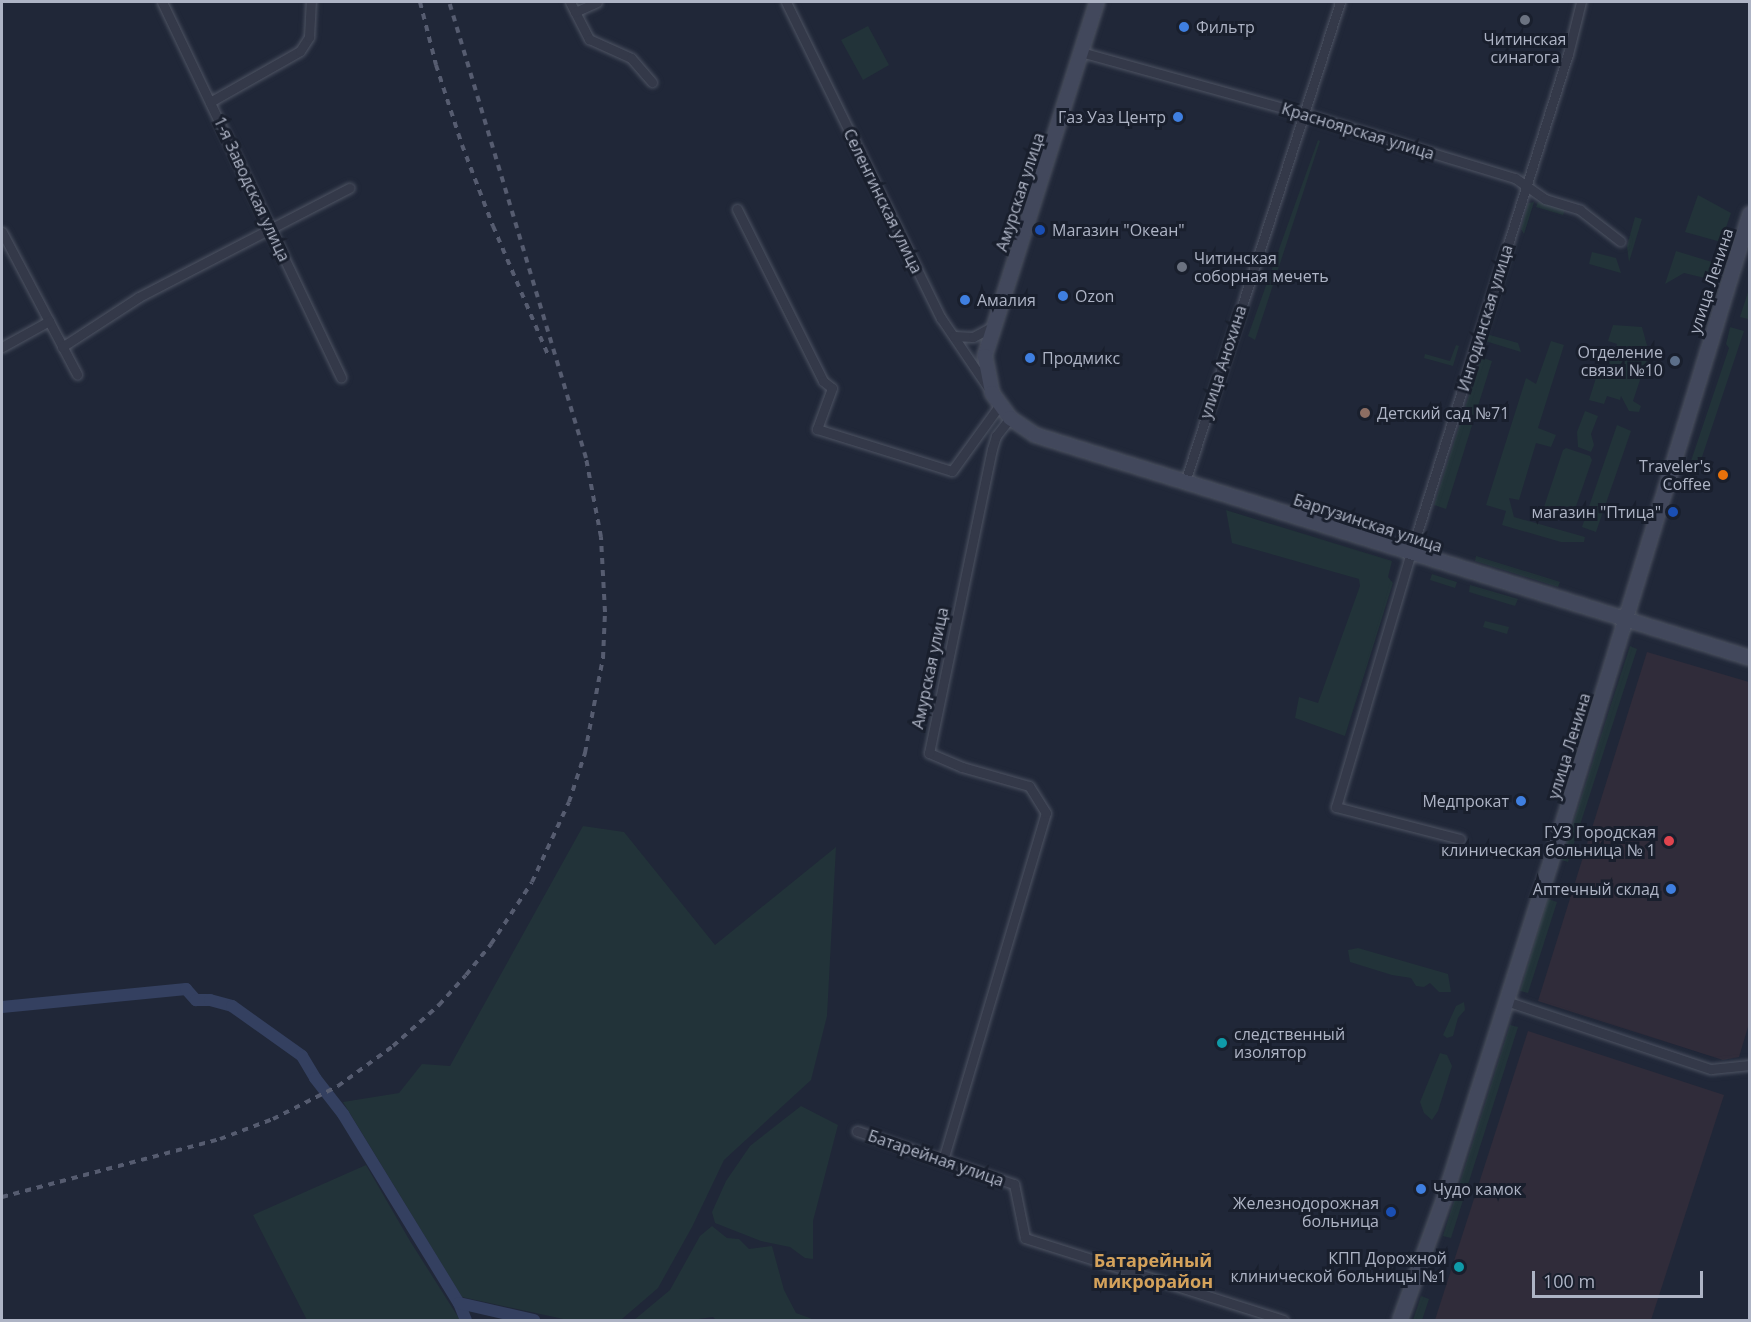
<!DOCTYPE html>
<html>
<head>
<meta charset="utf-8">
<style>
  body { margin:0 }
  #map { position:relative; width:1751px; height:1322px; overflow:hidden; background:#202738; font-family:"Open Sans",sans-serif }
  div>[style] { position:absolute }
  .medical>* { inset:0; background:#302c3a }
  .green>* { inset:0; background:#223339 }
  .canal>* { height:12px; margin:-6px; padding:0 6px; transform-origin:6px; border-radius:6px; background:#344060 }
  .roads { filter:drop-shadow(0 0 2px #4e5463) drop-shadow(0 0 2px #4e5463) }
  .street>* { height:9px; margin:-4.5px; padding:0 4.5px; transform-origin:4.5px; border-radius:4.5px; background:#343949 }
  .secondary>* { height:14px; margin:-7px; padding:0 7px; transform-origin:7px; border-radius:7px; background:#42485c }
  .rail>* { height:4px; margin-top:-2px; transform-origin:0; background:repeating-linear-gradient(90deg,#565c70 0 6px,transparent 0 12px) }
  .dots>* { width:16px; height:16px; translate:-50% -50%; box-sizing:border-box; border:3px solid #191f2d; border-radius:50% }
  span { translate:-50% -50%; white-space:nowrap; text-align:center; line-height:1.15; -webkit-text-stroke:6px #191f2d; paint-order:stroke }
  .poi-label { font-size:16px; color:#aeb4c5 }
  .left { translate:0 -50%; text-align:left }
  .right { translate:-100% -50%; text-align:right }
  .street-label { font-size:16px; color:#aeb4c5 }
  .neighbourhood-label { font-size:18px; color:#d4a25b; font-weight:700 }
  .frame { position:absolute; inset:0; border:3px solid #aeb4c5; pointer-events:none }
  .scale { position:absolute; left:1532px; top:1271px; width:171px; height:27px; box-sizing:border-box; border:3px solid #aeb4c5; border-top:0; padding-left:8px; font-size:18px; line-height:21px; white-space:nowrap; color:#aeb4c5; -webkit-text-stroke:4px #191f2d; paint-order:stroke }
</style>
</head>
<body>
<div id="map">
  <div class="medical">
    <i style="clip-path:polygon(1647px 652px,1749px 682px,1750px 1020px,1739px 1057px,1723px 1060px,1538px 1001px)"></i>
    <i style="clip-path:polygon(1528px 1031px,1724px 1095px,1651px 1320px,1435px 1320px)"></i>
  </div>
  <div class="green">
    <i style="clip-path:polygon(868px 26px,889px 65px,863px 80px,841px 40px)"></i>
    <i style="clip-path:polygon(1318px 140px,1320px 141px,1255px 340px,1248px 336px)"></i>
    <i style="clip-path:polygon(1698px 195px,1731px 213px,1721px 242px,1685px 232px)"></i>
    <i style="clip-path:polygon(1534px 202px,1524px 234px,1521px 229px,1528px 203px)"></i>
    <i style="clip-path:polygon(1538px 202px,1565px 210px,1563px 215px,1536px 207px)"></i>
    <i style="clip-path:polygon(1635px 217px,1642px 219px,1629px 262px,1627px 246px)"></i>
    <i style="clip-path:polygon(1716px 250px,1718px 251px,1709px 279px,1684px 273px,1665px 284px,1676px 251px,1712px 262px)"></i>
    <i style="clip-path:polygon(1592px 252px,1616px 258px,1621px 273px,1589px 264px)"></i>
    <i style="clip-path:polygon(1749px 289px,1750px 315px,1748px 319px,1740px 317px)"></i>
    <i style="clip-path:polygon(1613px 325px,1642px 327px,1649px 353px,1633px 401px,1641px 406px,1639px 412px,1629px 411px,1621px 396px,1620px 400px,1607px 396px,1604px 404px,1589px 400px,1605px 349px,1615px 352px,1617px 344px,1608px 341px)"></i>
    <i style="clip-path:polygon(1730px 327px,1744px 331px,1700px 463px,1691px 461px,1729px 348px,1726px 344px)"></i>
    <i style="clip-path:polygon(1490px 335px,1518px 343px,1521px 352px,1482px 340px)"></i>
    <i style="clip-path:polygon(1551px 341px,1564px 345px,1538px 428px,1556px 435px,1551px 447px,1536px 443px,1519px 500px,1509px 498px,1514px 517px,1585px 537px,1584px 542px,1561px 542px,1502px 525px,1506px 511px,1486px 505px,1526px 378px,1536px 384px)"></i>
    <i style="clip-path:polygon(1456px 345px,1459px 346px,1453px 366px,1424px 358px,1425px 354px,1450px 361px)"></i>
    <i style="clip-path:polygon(1481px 357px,1492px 361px,1446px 509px,1434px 505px)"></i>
    <i style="clip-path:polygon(1585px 411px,1598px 416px,1591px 434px,1594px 445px,1591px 452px,1578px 447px,1577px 432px)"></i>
    <i style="clip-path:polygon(1617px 425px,1631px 431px,1596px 532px,1582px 527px)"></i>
    <i style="clip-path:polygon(1566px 448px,1590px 456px,1592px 460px,1573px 515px,1568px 517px,1546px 510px,1544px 507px,1563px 450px)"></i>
    <i style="clip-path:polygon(1226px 510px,1392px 561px,1388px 577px,1393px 583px,1345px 736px,1295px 718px,1299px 697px,1318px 703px,1360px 586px,1359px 579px,1232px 543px)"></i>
    <i style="clip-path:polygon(1476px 556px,1560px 582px,1558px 587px,1475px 561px)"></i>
    <i style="clip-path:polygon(1432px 574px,1457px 582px,1455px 588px,1430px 580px)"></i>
    <i style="clip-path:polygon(1470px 585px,1518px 599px,1515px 606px,1469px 592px)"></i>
    <i style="clip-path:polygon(1485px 621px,1509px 627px,1507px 634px,1483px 627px)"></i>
    <i style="clip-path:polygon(1630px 646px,1637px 649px,1568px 862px,1561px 860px)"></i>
    <i style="clip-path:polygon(583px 826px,624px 832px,715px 945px,836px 847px,827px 1016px,811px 1080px,724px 1160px,692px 1227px,658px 1288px,622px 1319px,617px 1320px,568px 1320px,462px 1297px,343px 1102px,399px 1093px,422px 1064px,450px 1066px)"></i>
    <i style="clip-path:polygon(1548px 899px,1557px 902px,1528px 993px,1520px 991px)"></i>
    <i style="clip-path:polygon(1358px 948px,1448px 974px,1451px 992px,1439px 992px,1430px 983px,1424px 987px,1416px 986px,1411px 978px,1392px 975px,1350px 962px,1348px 950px)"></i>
    <i style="clip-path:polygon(1464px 1002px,1465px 1010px,1458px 1018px,1453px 1036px,1447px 1038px,1443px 1035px,1456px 1006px)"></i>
    <i style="clip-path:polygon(1510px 1025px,1518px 1027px,1451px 1238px,1443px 1236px)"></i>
    <i style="clip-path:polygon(1440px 1053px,1447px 1055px,1452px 1066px,1438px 1111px,1432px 1120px,1424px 1113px,1420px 1102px)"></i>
    <i style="clip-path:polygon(801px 1106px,838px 1125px,813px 1221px,813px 1259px,805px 1258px,790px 1247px,761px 1241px,715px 1223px,712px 1212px,726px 1181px,750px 1146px)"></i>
    <i style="clip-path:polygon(366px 1165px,410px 1241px,460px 1320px,307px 1320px,253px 1215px)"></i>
    <i style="clip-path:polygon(712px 1226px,727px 1238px,739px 1239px,749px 1249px,772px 1246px,784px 1290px,796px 1313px,815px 1320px,716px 1320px,713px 1317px,691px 1320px,634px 1320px,670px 1290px,700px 1236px)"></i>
    <i style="clip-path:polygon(1421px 1296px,1429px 1299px,1422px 1320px,1413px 1320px)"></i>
  </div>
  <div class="canal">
    <i style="left:2px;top:1007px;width:185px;rotate:-5.6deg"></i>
    <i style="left:186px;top:989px;width:15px;rotate:48deg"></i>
    <i style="left:196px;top:1000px;width:14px"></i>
    <i style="left:210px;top:1000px;width:23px;rotate:15deg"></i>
    <i style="left:232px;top:1006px;width:86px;rotate:35.5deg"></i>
    <i style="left:302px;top:1056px;width:26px;rotate:59deg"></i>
    <i style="left:315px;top:1078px;width:46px;rotate:52.1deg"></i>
    <i style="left:343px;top:1114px;width:222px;rotate:58.5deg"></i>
    <i style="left:459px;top:1303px;width:18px;rotate:68deg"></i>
    <i style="left:459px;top:1303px;width:77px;rotate:12.8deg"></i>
  </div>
  <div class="roads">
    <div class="street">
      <i style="left:162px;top:2px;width:416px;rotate:64.5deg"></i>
      <i style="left:570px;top:2px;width:42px;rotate:62.8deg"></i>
      <i style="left:589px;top:39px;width:46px;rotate:24.3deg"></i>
      <i style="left:631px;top:58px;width:32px;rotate:49deg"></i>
      <i style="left:786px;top:2px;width:352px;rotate:63.9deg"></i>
      <i style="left:941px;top:318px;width:86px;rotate:55.9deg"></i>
      <i style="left:575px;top:12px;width:24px;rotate:-24deg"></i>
      <i style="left:1081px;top:52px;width:231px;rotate:15.5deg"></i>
      <i style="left:1304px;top:114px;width:220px;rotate:16.9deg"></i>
      <i style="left:1515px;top:178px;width:37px;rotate:35deg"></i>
      <i style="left:1545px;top:199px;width:37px;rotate:17deg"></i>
      <i style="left:1580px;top:210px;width:51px;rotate:37.8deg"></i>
      <i style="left:210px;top:102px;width:103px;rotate:-29.5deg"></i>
      <i style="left:300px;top:51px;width:17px;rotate:-57deg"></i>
      <i style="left:309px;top:37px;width:35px;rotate:-87deg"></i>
      <i style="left:737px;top:209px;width:192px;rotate:63.4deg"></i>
      <i style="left:823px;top:381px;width:11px;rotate:38deg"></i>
      <i style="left:832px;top:388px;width:44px;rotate:110.1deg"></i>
      <i style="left:817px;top:429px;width:141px;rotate:17.3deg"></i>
      <i style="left:952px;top:471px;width:80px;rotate:-54.1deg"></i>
      <i style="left:2px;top:232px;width:161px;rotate:62.2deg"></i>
      <i style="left:954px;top:336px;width:19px;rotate:3deg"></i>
      <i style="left:973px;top:337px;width:24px;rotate:-28deg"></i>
      <i style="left:2px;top:347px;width:54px;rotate:-29deg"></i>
      <i style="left:62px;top:347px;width:92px;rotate:-33deg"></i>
      <i style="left:139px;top:297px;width:237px;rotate:-27.4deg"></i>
      <i style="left:1185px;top:482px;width:504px;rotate:-72.1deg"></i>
      <i style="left:1460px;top:839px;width:128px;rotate:-165.5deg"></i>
      <i style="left:1336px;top:807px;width:283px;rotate:-73.6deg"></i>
      <i style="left:1416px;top:536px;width:505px;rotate:-72.5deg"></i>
      <i style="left:1568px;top:54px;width:54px;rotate:-76deg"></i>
      <i style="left:1506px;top:1001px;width:216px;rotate:18.4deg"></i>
      <i style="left:1711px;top:1069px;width:39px;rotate:-6deg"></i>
      <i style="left:857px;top:1131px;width:166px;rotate:18.7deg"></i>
      <i style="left:1014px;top:1184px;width:55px;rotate:78.5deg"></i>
      <i style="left:1025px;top:1238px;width:271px;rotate:17.6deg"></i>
      <i style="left:943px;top:1160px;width:362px;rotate:-73.5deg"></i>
      <i style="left:1046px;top:813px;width:32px;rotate:-122deg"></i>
      <i style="left:1029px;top:786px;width:70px;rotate:-164.2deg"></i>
      <i style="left:962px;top:767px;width:36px;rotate:-157deg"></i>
      <i style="left:929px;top:753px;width:310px;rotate:-78.3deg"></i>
      <i style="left:992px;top:449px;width:14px;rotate:-73deg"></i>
      <i style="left:996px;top:436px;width:23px;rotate:-52deg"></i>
    </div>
    <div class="secondary">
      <i style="left:1097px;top:2px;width:371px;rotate:107.6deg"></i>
      <i style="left:985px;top:356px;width:38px;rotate:79deg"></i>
      <i style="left:992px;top:393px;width:31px;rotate:54deg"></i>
      <i style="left:1010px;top:418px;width:30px;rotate:34deg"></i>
      <i style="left:1035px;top:435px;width:749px;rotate:17.32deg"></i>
      <i style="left:1400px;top:1320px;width:129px;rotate:-70deg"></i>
      <i style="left:1444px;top:1199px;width:374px;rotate:-72.4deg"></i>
      <i style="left:1557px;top:843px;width:658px;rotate:-72.94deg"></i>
    </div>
  </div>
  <div class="rail">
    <i style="left:420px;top:2px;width:65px;rotate:75.7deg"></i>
    <i style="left:436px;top:65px;width:84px;rotate:72deg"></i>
    <i style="left:462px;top:145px;width:87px;rotate:69.1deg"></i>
    <i style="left:493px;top:226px;width:140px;rotate:66.9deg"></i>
    <i style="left:2px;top:1197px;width:226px;rotate:-14.9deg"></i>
    <i style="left:220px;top:1139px;width:57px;rotate:-20.7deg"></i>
    <i style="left:273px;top:1119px;width:73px;rotate:-26.9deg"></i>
    <i style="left:338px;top:1086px;width:68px;rotate:-36deg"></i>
    <i style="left:393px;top:1046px;width:62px;rotate:-41.7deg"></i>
    <i style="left:439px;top:1005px;width:40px;rotate:-48deg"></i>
    <i style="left:466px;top:975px;width:40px;rotate:-51deg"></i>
    <i style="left:491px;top:944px;width:74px;rotate:-56.5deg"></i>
    <i style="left:532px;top:882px;width:88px;rotate:-65.2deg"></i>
    <i style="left:569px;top:802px;width:52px;rotate:-71.9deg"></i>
    <i style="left:585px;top:753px;width:97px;rotate:-79.3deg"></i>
    <i style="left:603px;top:658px;width:46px;rotate:-87.5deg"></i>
    <i style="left:605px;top:612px;width:75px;rotate:-93.1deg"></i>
    <i style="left:601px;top:537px;width:80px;rotate:-100.8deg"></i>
    <i style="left:586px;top:458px;width:476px;rotate:-106.7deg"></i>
  </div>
  <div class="dots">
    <i style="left:1525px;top:20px;background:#6b7280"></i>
    <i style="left:1184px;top:27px;background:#3f7fe0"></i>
    <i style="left:1178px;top:117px;background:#3f7fe0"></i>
    <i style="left:1040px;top:230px;background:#1a4fb4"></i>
    <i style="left:1182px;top:267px;background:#6b7280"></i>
    <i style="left:1063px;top:296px;background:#3f7fe0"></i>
    <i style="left:965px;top:300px;background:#3f7fe0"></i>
    <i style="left:1030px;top:358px;background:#3f7fe0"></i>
    <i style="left:1675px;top:361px;background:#5c6f8a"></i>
    <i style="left:1365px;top:413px;background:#8d6e63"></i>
    <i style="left:1723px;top:475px;background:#e8710a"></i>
    <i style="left:1673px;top:512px;background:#1a4fb4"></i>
    <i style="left:1521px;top:801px;background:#3f7fe0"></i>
    <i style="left:1669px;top:841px;background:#e0444e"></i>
    <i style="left:1671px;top:889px;background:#3f7fe0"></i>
    <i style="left:1222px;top:1043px;background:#0f9aa8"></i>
    <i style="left:1421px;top:1189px;background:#3f7fe0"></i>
    <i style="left:1391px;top:1212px;background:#1a4fb4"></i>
    <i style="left:1459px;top:1267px;background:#0f9aa8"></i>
  </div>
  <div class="poi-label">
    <span class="left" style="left:1196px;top:27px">Фильтр</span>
    <span style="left:1525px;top:48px">Читинская<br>синагога</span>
    <span class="right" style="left:1166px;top:117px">Газ Уаз Центр</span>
    <span class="left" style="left:1052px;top:230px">Магазин "Океан"</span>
    <span class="left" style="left:1194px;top:267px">Читинская<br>соборная мечеть</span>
    <span class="left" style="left:1075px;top:296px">Ozon</span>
    <span class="left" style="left:977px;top:300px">Амалия</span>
    <span class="right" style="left:1663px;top:361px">Отделение<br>связи №10</span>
    <span class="left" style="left:1042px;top:358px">Продмикс</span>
    <span class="left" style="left:1377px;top:413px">Детский сад №71</span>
    <span class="right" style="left:1711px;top:475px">Traveler's<br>Coffee</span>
    <span class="right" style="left:1661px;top:512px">магазин "Птица"</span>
    <span class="right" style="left:1509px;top:801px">Медпрокат</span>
    <span class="right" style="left:1656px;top:841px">ГУЗ Городская<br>клиническая больница № 1</span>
    <span class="right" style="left:1659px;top:889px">Аптечный склад</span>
    <span class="left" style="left:1234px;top:1043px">следственный<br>изолятор</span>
    <span class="left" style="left:1433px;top:1189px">Чудо камок</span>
    <span class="right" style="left:1379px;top:1212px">Железнодорожная<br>больница</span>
    <span class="right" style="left:1447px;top:1267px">КПП Дорожной<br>клинической больницы №1</span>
  </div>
  <div class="street-label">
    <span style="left:1358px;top:131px;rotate:17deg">Красноярская улица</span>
    <span style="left:252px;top:189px;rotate:65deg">1-я Заводская улица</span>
    <span style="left:1020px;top:192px;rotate:-72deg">Амурская улица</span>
    <span style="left:883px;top:201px;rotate:64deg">Селенгинская улица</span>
    <span style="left:1711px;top:281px;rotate:-72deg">улица Ленина</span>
    <span style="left:1485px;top:318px;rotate:-73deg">Ингодинская улица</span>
    <span style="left:1223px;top:362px;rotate:-72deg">улица Анохина</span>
    <span style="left:1368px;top:523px;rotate:18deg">Баргузинская улица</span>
    <span style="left:930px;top:668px;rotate:-78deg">Амурская улица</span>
    <span style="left:1569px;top:746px;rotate:-73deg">улица Ленина</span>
    <span style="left:936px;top:1158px;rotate:19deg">Батарейная улица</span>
  </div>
  <div class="neighbourhood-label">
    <span style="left:1153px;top:1271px">Батарейный<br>микрорайон</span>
  </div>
  <div class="frame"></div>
  <div class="scale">100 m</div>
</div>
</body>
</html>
